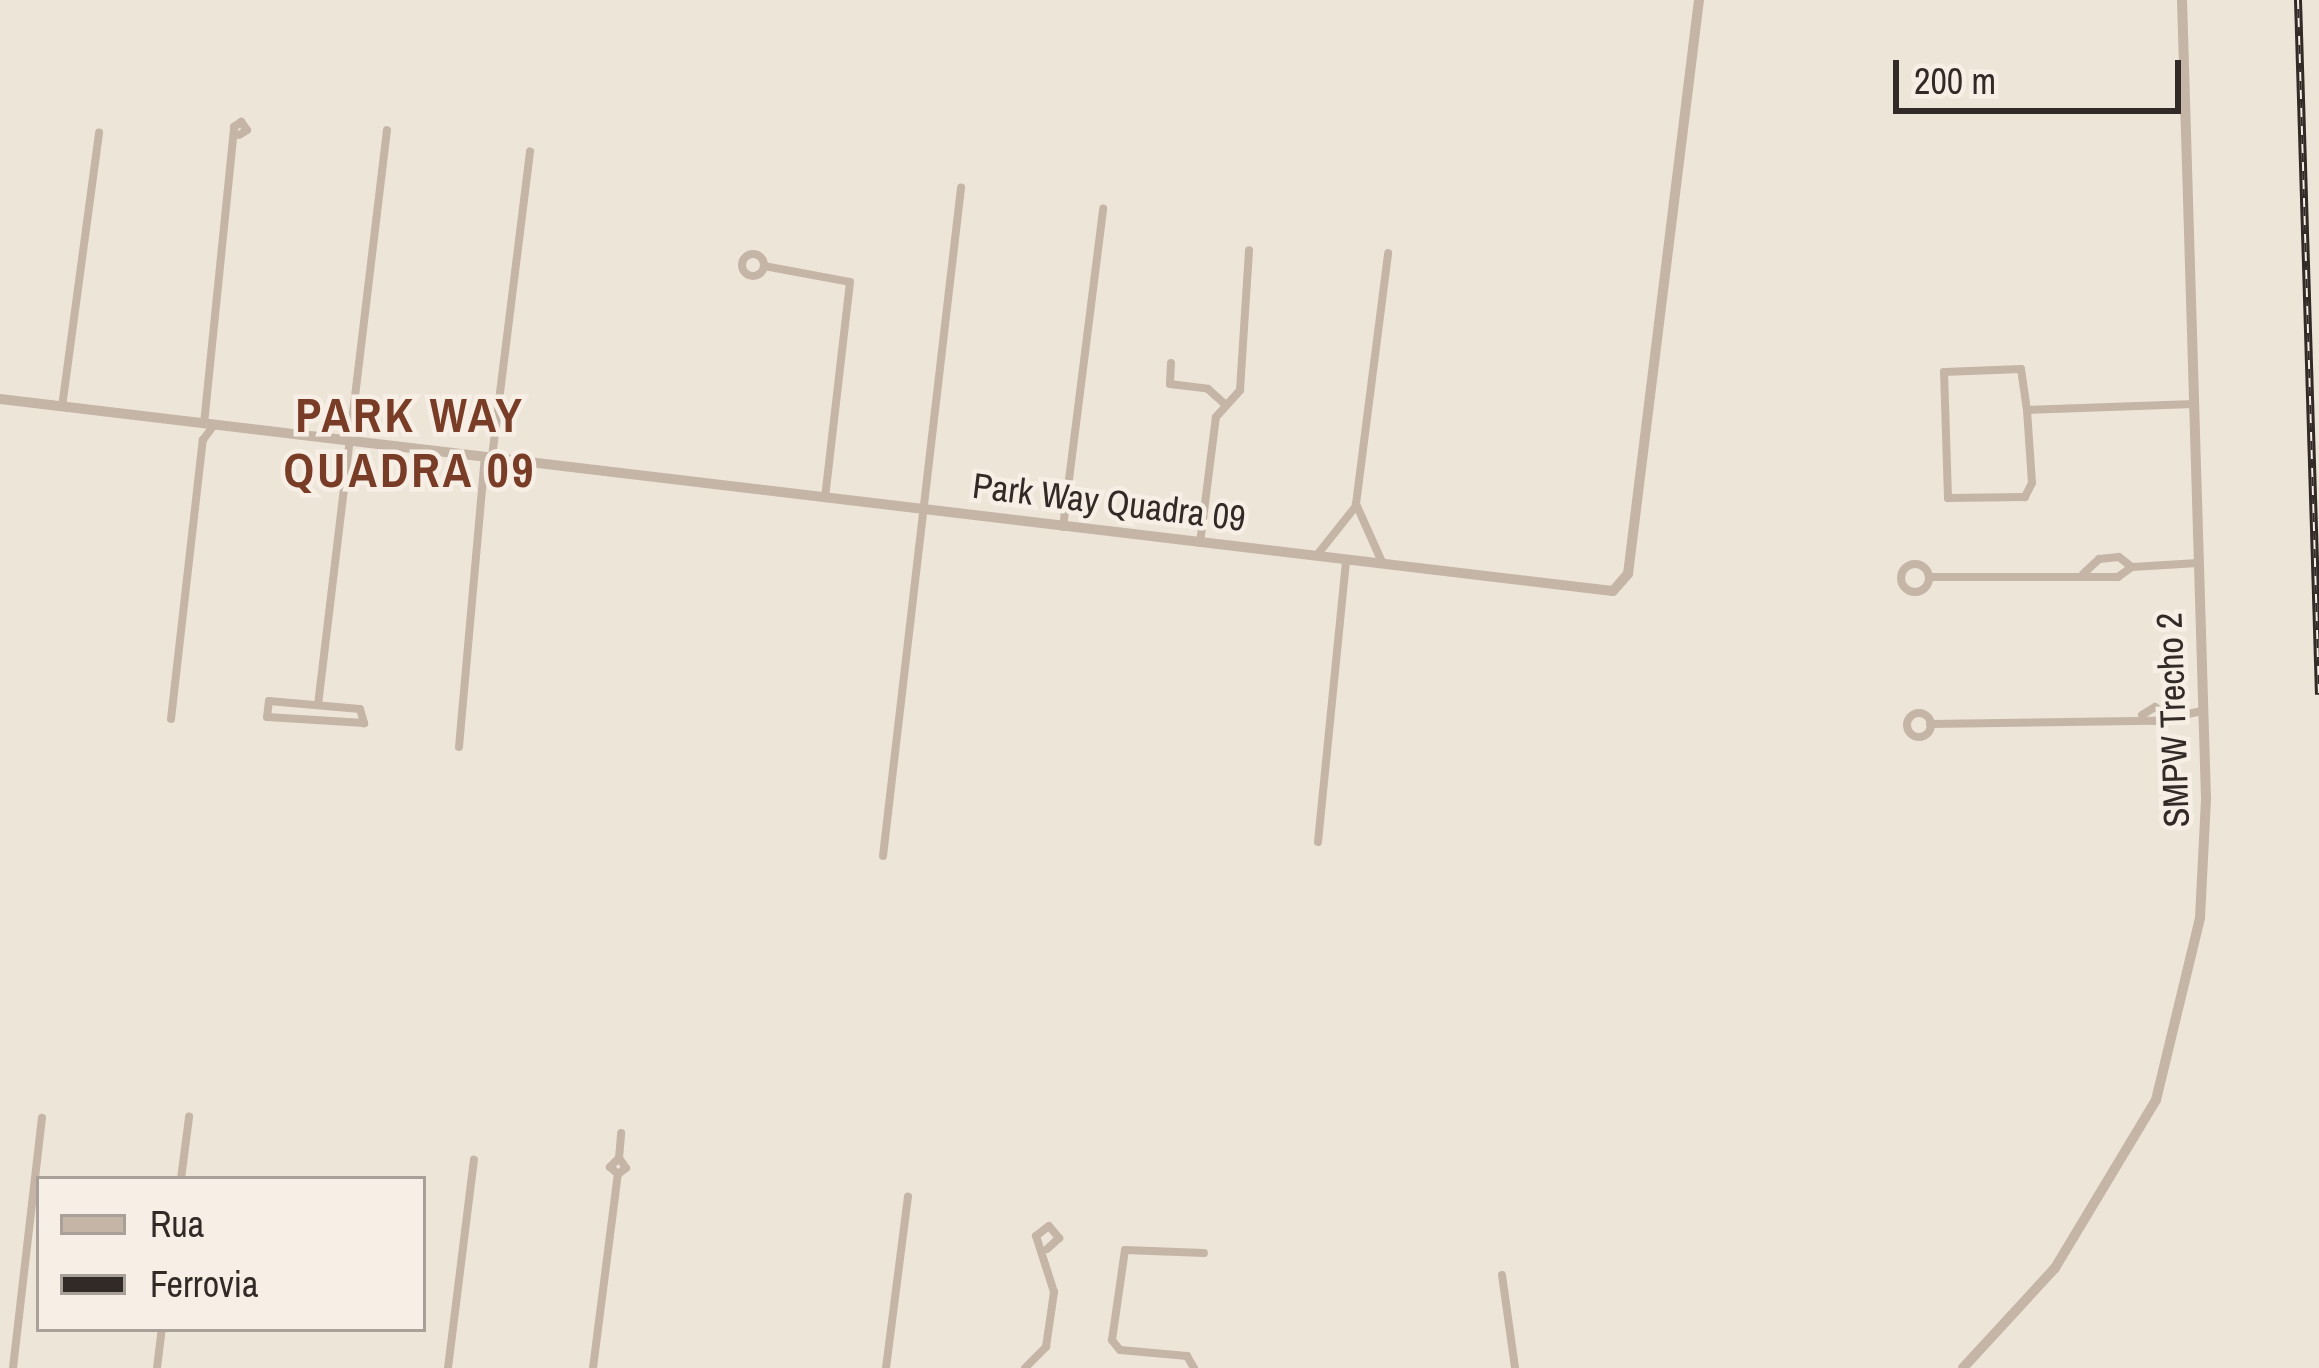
<!DOCTYPE html>
<html>
<head>
<meta charset="utf-8">
<style>
  body { margin:0 }
  #map { position:relative; width:2319px; height:1368px; overflow:hidden; background:#eee5d9; font-family:"Archivo Narrow",sans-serif }
  div>[style] { position:absolute }
  .minor>* { height:8px; margin:-4px; padding:0 4px; transform-origin:4px; border-radius:4px; background:#c5b5a7 }
  .minor>.ring { margin:-4px; padding:0; box-sizing:content-box; background:none; border:8px solid #c5b5a7; border-radius:50% }
  .tertiary>* { height:10px; margin:-5px; padding:0 5px; transform-origin:5px; border-radius:5px; background:#c5b5a7 }
  .rail>* { height:8px; margin-top:-4px; transform-origin:0; background:repeating-linear-gradient(90deg,#f7efe5 0 9px,#322a26 0 18px); box-sizing:border-box; border-block:3px solid #322a26 }
  span { translate:-50% -50%; white-space:nowrap; text-align:center; line-height:1.15; -webkit-text-stroke:9px #f7efe5; paint-order:stroke }
  .street-label { font-size:36px; color:#322a26 }
  .district-label { font-size:48px; color:#793d27; font-weight:700; letter-spacing:3px }
  .legend { position:absolute; left:36px; top:1176px; width:390px; height:156px; box-sizing:border-box; background:#f7efe5; border:3px solid #a8a099; margin:0; padding:15px 21px; list-style:none; font-size:36px; color:#322a26 }
  .legend li { display:flex; align-items:center; gap:24px; height:60px }
  .legend b { width:60px; border:3px solid #a8a099 }
  .scale { position:absolute; left:1893px; top:60px; width:288px; height:54px; box-sizing:border-box; border:6px solid #322a26; border-top:0; padding-left:15px; font-size:36px; line-height:42px; white-space:nowrap; color:#322a26; -webkit-text-stroke:9px #f7efe5; paint-order:stroke }
</style>
</head>
<body>
<div id="map">
  <div class="minor">
    <i class="ring" style="left:742px;top:254px;width:14px;height:14px"></i>
    <i style="left:764px;top:266px;width:87px;rotate:10.5deg"></i>
    <i style="left:850px;top:282px;width:217px;rotate:96.6deg"></i>
    <i style="left:1171px;top:363px;width:21px;rotate:93deg"></i>
    <i style="left:1170px;top:384px;width:38px;rotate:7deg"></i>
    <i style="left:1208px;top:389px;width:24px;rotate:42deg"></i>
    <i style="left:62px;top:407px;width:277px;rotate:-82.3deg"></i>
    <i style="left:2027px;top:410px;width:73px;rotate:86.1deg"></i>
    <i style="left:2032px;top:483px;width:16px;rotate:117deg"></i>
    <i style="left:2025px;top:497px;width:77px;rotate:179.3deg"></i>
    <i style="left:1948px;top:498px;width:126px;rotate:-91.8deg"></i>
    <i style="left:1944px;top:372px;width:77px;rotate:-2.2deg"></i>
    <i style="left:2021px;top:369px;width:41px;rotate:81.7deg"></i>
    <i style="left:2027px;top:410px;width:167px;rotate:-2.1deg"></i>
    <i style="left:204px;top:424px;width:299px;rotate:-84.2deg"></i>
    <i style="left:234px;top:127px;width:9px;rotate:-36deg"></i>
    <i style="left:241px;top:122px;width:10px;rotate:53deg"></i>
    <i style="left:247px;top:130px;width:9px;rotate:148deg"></i>
    <i style="left:492px;top:457px;width:308px;rotate:-82.9deg"></i>
    <i style="left:1063px;top:527px;width:321px;rotate:-82.8deg"></i>
    <i style="left:1200px;top:543px;width:127px;rotate:-82.8deg"></i>
    <i style="left:1216px;top:417px;width:36px;rotate:-48deg"></i>
    <i style="left:1240px;top:390px;width:140px;rotate:-86.3deg"></i>
    <i style="left:1317px;top:555px;width:63px;rotate:-51.5deg"></i>
    <i style="left:1382px;top:562px;width:64px;rotate:-114.1deg"></i>
    <i style="left:1356px;top:504px;width:253px;rotate:-82.7deg"></i>
    <i class="ring" style="left:1901px;top:564px;width:20px;height:20px"></i>
    <i style="left:2083px;top:574px;width:22px;rotate:-43deg"></i>
    <i style="left:2099px;top:559px;width:20px;rotate:-6deg"></i>
    <i style="left:2119px;top:557px;width:16px;rotate:38deg"></i>
    <i style="left:1929px;top:577px;width:189px"></i>
    <i style="left:2118px;top:577px;width:17px;rotate:-36deg"></i>
    <i style="left:2132px;top:567px;width:66px;rotate:-3.5deg"></i>
    <i style="left:269px;top:701px;width:91px;rotate:5deg"></i>
    <i style="left:360px;top:709px;width:15px;rotate:74deg"></i>
    <i style="left:364px;top:723px;width:97px;rotate:-176.5deg"></i>
    <i style="left:267px;top:717px;width:16px;rotate:-83deg"></i>
    <i style="left:318px;top:705px;width:579px;rotate:-83.16deg"></i>
    <i class="ring" style="left:1907px;top:713px;width:16px;height:16px"></i>
    <i style="left:2142px;top:715px;width:15px;rotate:-32deg"></i>
    <i style="left:2155px;top:707px;width:11px;rotate:38deg"></i>
    <i style="left:171px;top:719px;width:281px;rotate:-83.5deg"></i>
    <i style="left:203px;top:440px;width:19px;rotate:-54deg"></i>
    <i style="left:1930px;top:724px;width:224px;rotate:-0.8deg"></i>
    <i style="left:2154px;top:721px;width:49px;rotate:-11.8deg"></i>
    <i style="left:459px;top:747px;width:291px;rotate:-84.9deg"></i>
    <i style="left:1318px;top:842px;width:282px;rotate:-84.3deg"></i>
    <i style="left:883px;top:856px;width:673px;rotate:-83.34deg"></i>
    <i style="left:619px;top:1158px;width:25px;rotate:-85deg"></i>
    <i style="left:181px;top:1179px;width:63px;rotate:-82.6deg"></i>
    <i style="left:1502px;top:1275px;width:94px;rotate:82deg"></i>
    <i style="left:13px;top:1368px;width:252px;rotate:-83.4deg"></i>
    <i style="left:157px;top:1368px;width:39px;rotate:-83deg"></i>
    <i style="left:448px;top:1368px;width:210px;rotate:-82.9deg"></i>
    <i style="left:593px;top:1368px;width:196px;rotate:-82.7deg"></i>
    <i style="left:618px;top:1174px;width:10px;rotate:-37deg"></i>
    <i style="left:626px;top:1168px;width:12px;rotate:-125deg"></i>
    <i style="left:619px;top:1158px;width:13px;rotate:135deg"></i>
    <i style="left:610px;top:1167px;width:11px;rotate:41deg"></i>
    <i style="left:886px;top:1368px;width:173px;rotate:-82.7deg"></i>
    <i style="left:1025px;top:1368px;width:30px;rotate:-45deg"></i>
    <i style="left:1046px;top:1347px;width:56px;rotate:-81.7deg"></i>
    <i style="left:1054px;top:1292px;width:59px;rotate:-107.8deg"></i>
    <i style="left:1036px;top:1236px;width:16px;rotate:-38deg"></i>
    <i style="left:1049px;top:1226px;width:16px;rotate:50deg"></i>
    <i style="left:1059px;top:1238px;width:16px;rotate:137deg"></i>
    <i style="left:1194px;top:1368px;width:14px;rotate:-120deg"></i>
    <i style="left:1187px;top:1356px;width:67px;rotate:-174.9deg"></i>
    <i style="left:1120px;top:1350px;width:13px;rotate:-129deg"></i>
    <i style="left:1112px;top:1340px;width:91px;rotate:-81.8deg"></i>
    <i style="left:1125px;top:1250px;width:79px;rotate:2.2deg"></i>
  </div>
  <div class="tertiary">
    <i style="left:0;top:399px;width:1624px;rotate:6.79deg"></i>
    <i style="left:1613px;top:591px;width:23px;rotate:-49deg"></i>
    <i style="left:1628px;top:574px;width:578px;rotate:-82.95deg"></i>
    <i style="left:1963px;top:1368px;width:136px;rotate:-47.4deg"></i>
    <i style="left:2055px;top:1268px;width:196px;rotate:-59deg"></i>
    <i style="left:2156px;top:1100px;width:187px;rotate:-76.4deg"></i>
    <i style="left:2200px;top:918px;width:119px;rotate:-87.1deg"></i>
    <i style="left:2206px;top:799px;width:799px;rotate:-91.72deg"></i>
  </div>
  <div class="rail">
    <i style="left:2298px;top:0;width:695px;rotate:88.27deg"></i>
  </div>
  <div class="street-label">
    <span style="left:1109px;top:502px;rotate:7deg">Park Way Quadra 09</span>
    <span style="left:2173px;top:720px;rotate:-92deg">SMPW Trecho 2</span>
  </div>
  <div class="district-label">
    <span style="left:410px;top:442px">PARK WAY<br>QUADRA 09</span>
  </div>
  <ul class="legend">
  <li><b style="height:15px;background:#c5b5a7"></b>Rua</li>
  <li><b style="height:15px;background:#322a26"></b>Ferrovia</li>
  </ul>
  <div class="scale">200 m</div>
</div>
</body>
</html>
